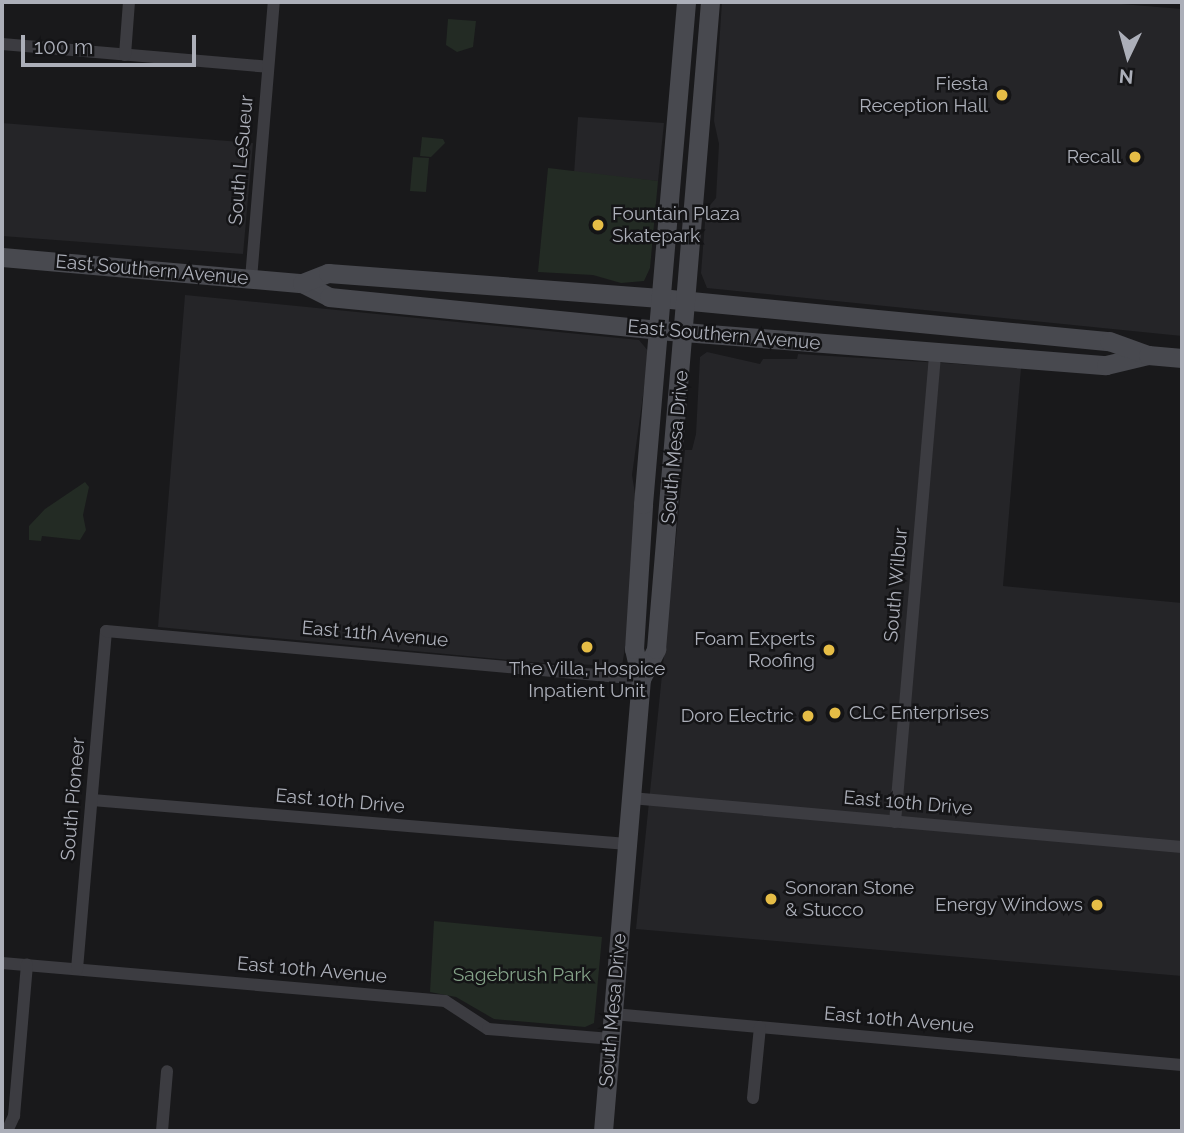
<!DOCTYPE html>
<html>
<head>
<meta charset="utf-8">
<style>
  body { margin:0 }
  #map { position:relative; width:1184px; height:1133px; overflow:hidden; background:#19191b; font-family:Raleway,sans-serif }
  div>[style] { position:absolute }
  .built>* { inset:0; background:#252528 }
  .green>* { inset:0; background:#232b24 }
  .street>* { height:12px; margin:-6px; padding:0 6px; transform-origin:6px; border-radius:6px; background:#3c3c41 }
  .secondary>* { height:19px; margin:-9.5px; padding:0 9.5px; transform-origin:9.5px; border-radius:9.5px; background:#48494f }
  .dots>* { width:19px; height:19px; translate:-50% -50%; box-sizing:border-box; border:4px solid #141416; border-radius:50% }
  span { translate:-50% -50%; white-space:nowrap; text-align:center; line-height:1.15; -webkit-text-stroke:5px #141416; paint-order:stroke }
  .poi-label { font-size:19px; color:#acafb9 }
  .right { translate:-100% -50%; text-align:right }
  .left { translate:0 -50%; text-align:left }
  .street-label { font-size:19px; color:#acafb9 }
  .park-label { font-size:19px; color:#85a389 }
  .frame { position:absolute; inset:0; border:4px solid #acafb9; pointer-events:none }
  .north { position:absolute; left:1093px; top:21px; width:70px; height:70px; -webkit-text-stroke:5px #141416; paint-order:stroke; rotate:185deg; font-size:19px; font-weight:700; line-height:28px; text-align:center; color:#acafb9 }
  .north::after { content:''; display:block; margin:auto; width:24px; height:32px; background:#acafb9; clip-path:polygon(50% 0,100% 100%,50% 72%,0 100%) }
  .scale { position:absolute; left:21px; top:35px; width:175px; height:32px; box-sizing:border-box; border:4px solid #acafb9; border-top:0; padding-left:9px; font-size:21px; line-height:24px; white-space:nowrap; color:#acafb9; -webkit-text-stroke:5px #141416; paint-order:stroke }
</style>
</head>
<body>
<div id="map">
  <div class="built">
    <i style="clip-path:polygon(722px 2px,1097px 2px,1182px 9px,1182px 336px,707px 288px,701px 273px,706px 210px,716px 198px,719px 144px,714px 121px)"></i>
    <i style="clip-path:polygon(578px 117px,664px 123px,658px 181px,574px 174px)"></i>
    <i style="clip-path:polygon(2px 123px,253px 143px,243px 254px,2px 236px)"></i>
    <i style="clip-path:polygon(185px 295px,639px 340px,649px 352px,632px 475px,637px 506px,630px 617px,622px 666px,543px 663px,158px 627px)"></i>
    <i style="clip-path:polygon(707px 352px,760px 364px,763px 359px,797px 359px,798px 354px,1021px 368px,1003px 586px,1182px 603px,1182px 976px,636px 929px,685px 450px,692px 450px,696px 434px,700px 357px)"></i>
  </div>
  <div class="green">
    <i style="clip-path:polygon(448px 19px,476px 21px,473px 47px,457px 52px,446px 45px)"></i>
    <i style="clip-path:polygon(422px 137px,443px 139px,445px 143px,431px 157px,420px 156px)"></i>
    <i style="clip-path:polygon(413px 157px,429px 158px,426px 192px,410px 191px)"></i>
    <i style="clip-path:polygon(548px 168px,658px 181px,650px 268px,644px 281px,621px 283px,593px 275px,538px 272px)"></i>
    <i style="clip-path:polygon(85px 482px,89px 487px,83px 515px,86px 530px,80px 540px,42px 536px,41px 541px,29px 540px,29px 526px,45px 509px)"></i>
    <i style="clip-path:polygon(434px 921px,602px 937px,594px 1023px,585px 1027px,494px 1019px,456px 997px,430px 992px)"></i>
  </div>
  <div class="street">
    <i style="left:2px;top:44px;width:267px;rotate:4.9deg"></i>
    <i style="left:125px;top:55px;width:53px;rotate:-85.7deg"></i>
    <i style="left:251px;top:279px;width:278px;rotate:-85.3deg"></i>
    <i style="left:631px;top:798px;width:553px;rotate:5.08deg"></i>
    <i style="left:92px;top:800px;width:537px;rotate:4.7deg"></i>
    <i style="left:895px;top:822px;width:472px;rotate:-85.1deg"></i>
    <i style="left:2px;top:963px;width:445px;rotate:4.9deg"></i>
    <i style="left:445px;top:1001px;width:51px;rotate:33.1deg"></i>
    <i style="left:488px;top:1029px;width:123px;rotate:4.6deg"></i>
    <i style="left:77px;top:969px;width:339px;rotate:-85.1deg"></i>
    <i style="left:106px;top:631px;width:537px;rotate:5.13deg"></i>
    <i style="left:613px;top:1014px;width:571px;rotate:5.12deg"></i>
    <i style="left:753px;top:1098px;width:71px;rotate:-84.4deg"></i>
    <i style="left:7px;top:1131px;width:17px;rotate:-65deg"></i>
    <i style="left:14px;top:1116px;width:152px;rotate:-85.1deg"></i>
    <i style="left:162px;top:1131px;width:60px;rotate:-85.2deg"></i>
  </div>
  <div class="secondary">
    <i style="left:2px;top:257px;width:301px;rotate:5deg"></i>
    <i style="left:302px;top:283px;width:30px;rotate:27deg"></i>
    <i style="left:329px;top:297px;width:331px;rotate:5.7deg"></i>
    <i style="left:658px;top:330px;width:449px;rotate:4.5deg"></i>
    <i style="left:1106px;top:365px;width:43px;rotate:-13.4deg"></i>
    <i style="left:302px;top:283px;width:28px;rotate:-21deg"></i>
    <i style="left:328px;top:273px;width:333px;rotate:4.3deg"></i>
    <i style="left:660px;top:298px;width:451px;rotate:5.5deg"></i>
    <i style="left:1109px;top:341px;width:41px;rotate:19.7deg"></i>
    <i style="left:1148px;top:355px;width:34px;rotate:5deg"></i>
    <i style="left:641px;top:679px;width:34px;rotate:-63deg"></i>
    <i style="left:656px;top:649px;width:649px;rotate:-85.23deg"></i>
    <i style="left:603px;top:1131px;width:454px;rotate:-85.2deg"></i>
    <i style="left:641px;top:679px;width:31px;rotate:-103deg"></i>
    <i style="left:634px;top:649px;width:145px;rotate:-86.4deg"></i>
    <i style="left:643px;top:504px;width:504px;rotate:-85.1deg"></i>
  </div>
  <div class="dots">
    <i style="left:1002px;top:95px;background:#e6bd46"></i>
    <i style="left:1135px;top:157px;background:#e6bd46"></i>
    <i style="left:598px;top:225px;background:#e6bd46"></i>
    <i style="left:587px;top:647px;background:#e6bd46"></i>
    <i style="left:829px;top:650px;background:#e6bd46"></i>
    <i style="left:835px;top:713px;background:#e6bd46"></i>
    <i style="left:808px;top:716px;background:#e6bd46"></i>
    <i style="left:771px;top:899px;background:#e6bd46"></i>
    <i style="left:1097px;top:905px;background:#e6bd46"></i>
  </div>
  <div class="poi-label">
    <span class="right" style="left:988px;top:95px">Fiesta<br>Reception Hall</span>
    <span class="right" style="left:1121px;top:157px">Recall</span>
    <span class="left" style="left:612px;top:225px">Fountain Plaza<br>Skatepark</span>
    <span class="right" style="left:815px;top:650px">Foam Experts<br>Roofing</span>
    <span style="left:587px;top:680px">The Villa, Hospice<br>Inpatient Unit</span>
    <span class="left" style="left:849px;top:713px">CLC Enterprises</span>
    <span class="right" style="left:794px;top:716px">Doro Electric</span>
    <span class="left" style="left:785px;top:899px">Sonoran Stone<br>&amp; Stucco</span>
    <span class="right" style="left:1083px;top:905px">Energy Windows</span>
  </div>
  <div class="street-label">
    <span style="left:241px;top:160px;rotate:-85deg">South LeSueur</span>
    <span style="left:152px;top:270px;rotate:5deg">East Southern Avenue</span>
    <span style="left:724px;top:335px;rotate:5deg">East Southern Avenue</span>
    <span style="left:675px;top:447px;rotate:-85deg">South Mesa Drive</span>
    <span style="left:896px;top:585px;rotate:-85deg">South Wilbur</span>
    <span style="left:375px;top:634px;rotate:5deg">East 11th Avenue</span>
    <span style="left:73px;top:799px;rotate:-85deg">South Pioneer</span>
    <span style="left:340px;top:801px;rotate:5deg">East 10th Drive</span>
    <span style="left:908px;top:803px;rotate:5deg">East 10th Drive</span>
    <span style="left:312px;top:970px;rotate:5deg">East 10th Avenue</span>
    <span style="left:613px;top:1010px;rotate:-85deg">South Mesa Drive</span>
    <span style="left:899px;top:1020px;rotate:5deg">East 10th Avenue</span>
  </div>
  <div class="park-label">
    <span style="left:522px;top:975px">Sagebrush Park</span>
  </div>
  <div class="frame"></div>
  <div class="north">N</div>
  <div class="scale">100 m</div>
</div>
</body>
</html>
